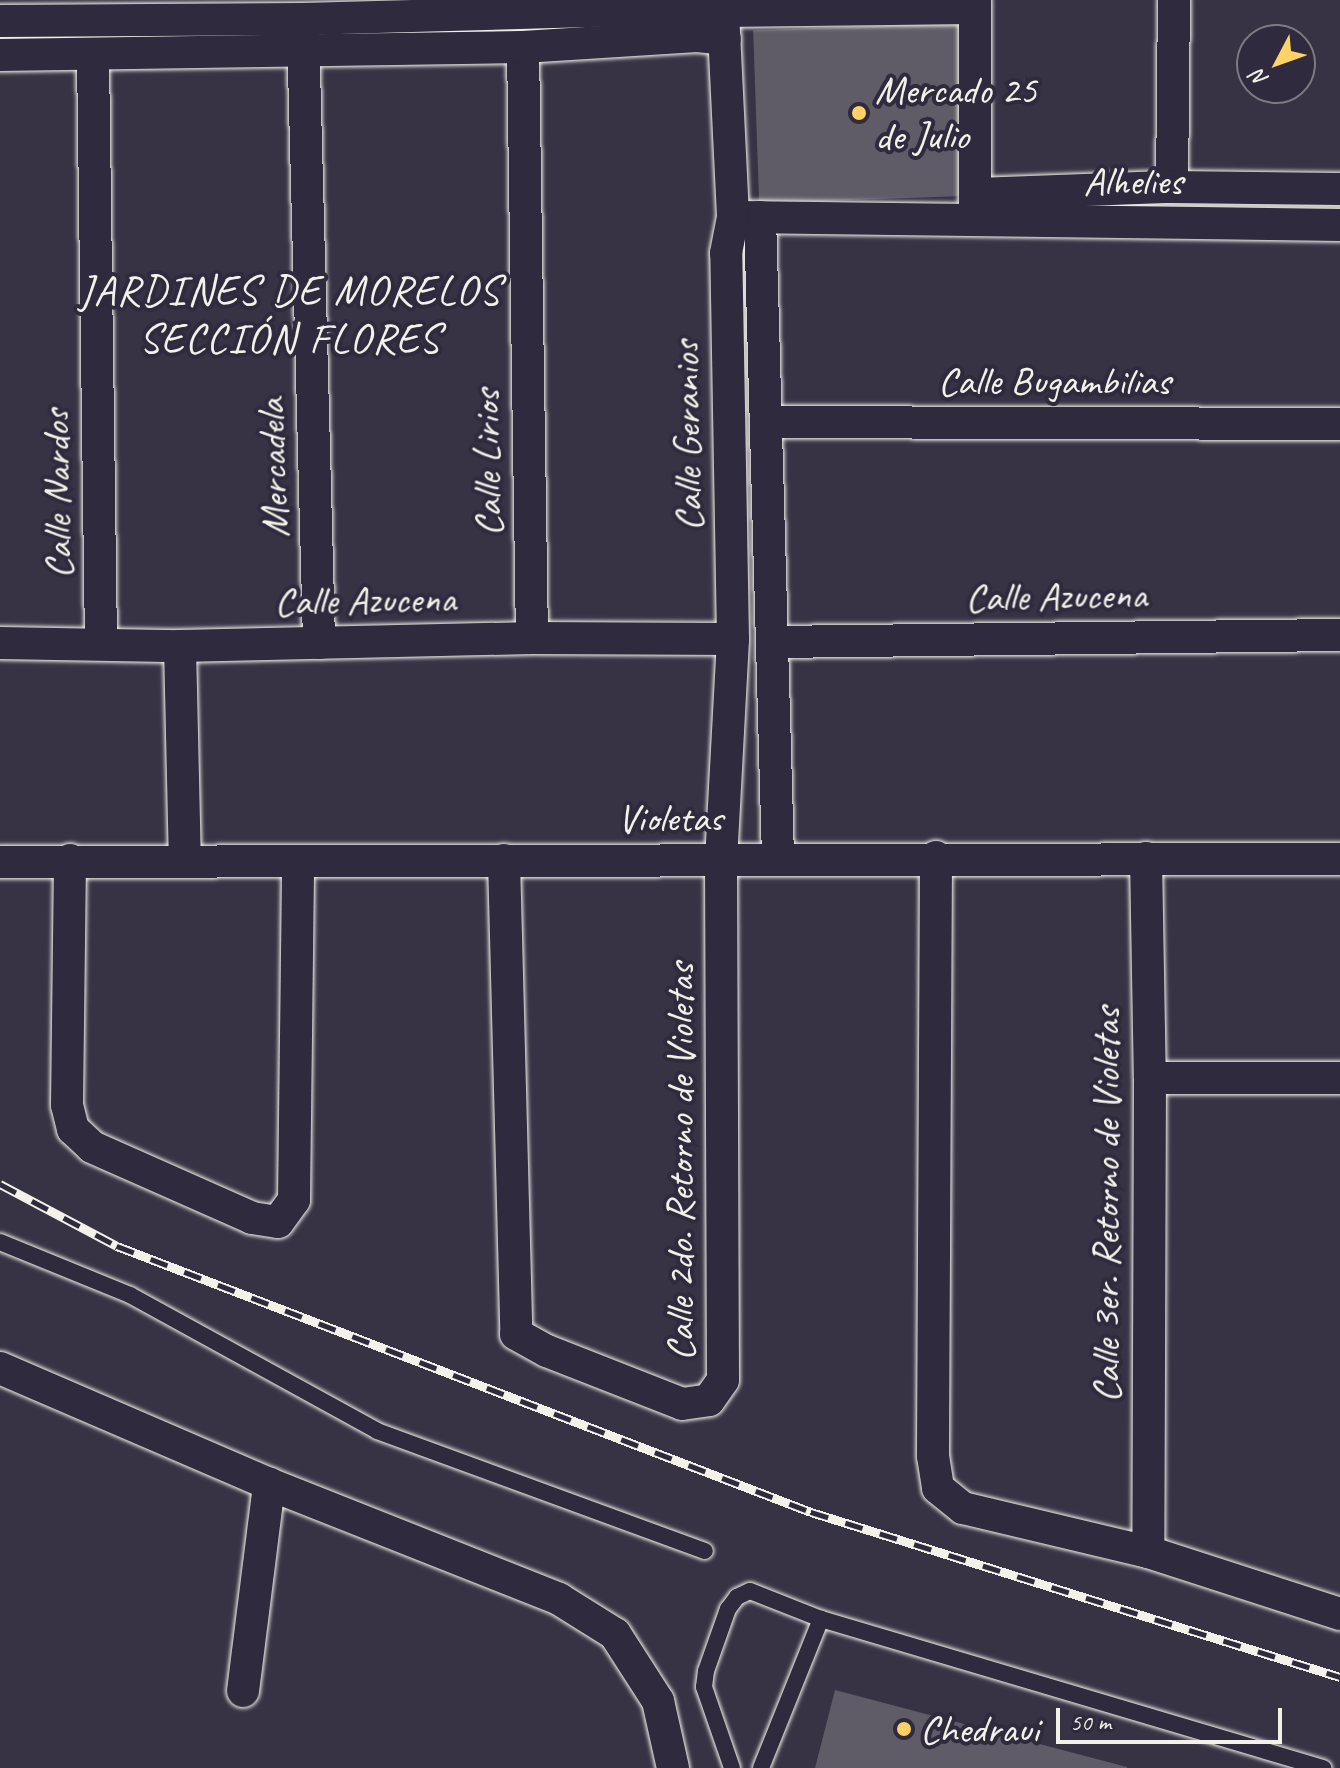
<!DOCTYPE html>
<html>
<head>
<meta charset="utf-8">
<style>
	body { margin:0 }
	#map { position:relative; width:1340px; height:1768px; overflow:hidden; background:#373244; font-family:Caveat,sans-serif }
	div>[style] { position:absolute }
	[style*='--x'] { left:calc(var(--x)*1px); top:calc(var(--y)*1px); width:calc(var(--w)*1px); rotate:calc(var(--a)*1deg) }
	.building>* { inset:0; background:#5f5c67; transform-origin:0 0 }
	.roads { filter:drop-shadow(0 0 2px #f4f1e8) drop-shadow(0 0 2px #f4f1e8) }
	.lane>* { height:16px; margin:-8px; padding:0 8px; transform-origin:8px; border-radius:8px; background:#2f2a3d }
	.street>* { height:32px; margin:-16px; padding:0 16px; transform-origin:16px; border-radius:16px; background:#2f2a3d }
	.rail>* { height:9px; margin-top:-4.5px; transform-origin:0; background:repeating-linear-gradient(90deg,#2f2a3d 0 18px,#f4f1e8 0 36px); box-sizing:border-box; border-block:2px solid #f4f1e8 }
	.dots>* { width:22px; height:22px; translate:-50% -50%; box-sizing:border-box; border:4px solid #2f2a3d; border-radius:50% }
	span { translate:-50% -50%; white-space:nowrap; text-align:center; line-height:1.15; -webkit-text-stroke:8px #2f2a3d; paint-order:stroke }
	.poi-label { font-size:40px; color:#f4f1e8 }
	.left { translate:0 -50%; text-align:left }
	.street-label { font-size:40px; color:#f4f1e8 }
	.neighbourhood-label { font-size:42px; color:#f4f1e8; letter-spacing:2px }
	.north { position:absolute; left:1236px; top:24px; width:80px; height:80px; box-sizing:border-box; background:#2f2a3d; border:2px solid #7e7a81; border-radius:50%; rotate:229deg; font-size:22px; font-weight:700; line-height:32px; text-align:center; color:#f4f1e8 }
	.north::after { content:''; display:block; margin:auto; width:28px; height:36px; background:#ffd166; clip-path:polygon(50% 0,100% 100%,50% 72%,0 100%) }
	.scale { position:absolute; left:1056px; top:1708px; width:226px; height:36px; box-sizing:border-box; border:4px solid #f4f1e8; border-top:0; padding-left:10px; font-size:24px; line-height:28px; white-space:nowrap; color:#f4f1e8; -webkit-text-stroke:6px #2f2a3d; paint-order:stroke }
</style>
</head>
<body>
<div id="map">
	<div class="building">
		<div style="left:959px;top:23px;width:173px;height:206px;rotate:88deg"></div>
		<div style="clip-path:polygon(835px 1690px,1127px 1767px,1127px 1768px,815px 1768px)"></div>
	</div>
	<div class="roads">
		<div class="lane">
			<div style="--x:0;--y:1242;--w:140;--a:22.2"></div>
			<div style="--x:130;--y:1295;--w:282;--a:28.8"></div>
			<div style="--x:377;--y:1431;--w:349;--a:20.1"></div>
			<div style="--x:732;--y:1768;--w:86;--a:-109.1"></div>
			<div style="--x:704;--y:1687;--w:16;--a:-83"></div>
			<div style="--x:706;--y:1671;--w:66;--a:-70.5"></div>
			<div style="--x:728;--y:1609;--w:15;--a:-53"></div>
			<div style="--x:737;--y:1597;--w:14;--a:-25"></div>
			<div style="--x:750;--y:1591;--w:76;--a:21.5"></div>
			<div style="--x:821;--y:1619;--w:524;--a:16.53"></div>
			<div style="--x:761;--y:1768;--w:161;--a:-68.1"></div>
		</div>
		<div class="street">
			<div style="--x:975;--y:0;--w:215;--a:90"></div>
			<div style="--x:0;--y:21;--w:303;--a:-0.4"></div>
			<div style="--x:303;--y:19;--w:391;--a:-1.6"></div>
			<div style="--x:694;--y:8;--w:29;--a:6"></div>
			<div style="--x:723;--y:11;--w:251;--a:-0.7"></div>
			<div style="--x:303;--y:30;--w:613;--a:88.5"></div>
			<div style="--x:523;--y:47;--w:591;--a:89.13"></div>
			<div style="--x:0;--y:55;--w:523;--a:-0.88"></div>
			<div style="--x:523;--y:47;--w:174;--a:-3.6"></div>
			<div style="--x:697;--y:36;--w:28;--a:6"></div>
			<div style="--x:93;--y:56;--w:586;--a:89.22"></div>
			<div style="--x:1172;--y:187;--w:187;--a:-89.4"></div>
			<div style="--x:977;--y:194;--w:195;--a:-2.1"></div>
			<div style="--x:1172;--y:187;--w:168;--a:0.7"></div>
			<div style="--x:740;--y:217;--w:600;--a:0.76"></div>
			<div style="--x:760;--y:217;--w:641;--a:88.39"></div>
			<div style="--x:767;--y:422;--w:573;--a:0.2"></div>
			<div style="--x:773;--y:642;--w:567;--a:-0.71"></div>
			<div style="--x:0;--y:643;--w:180;--a:1"></div>
			<div style="--x:180;--y:646;--w:352;--a:-1.3"></div>
			<div style="--x:532;--y:638;--w:201;--a:0.3"></div>
			<div style="--x:180;--y:646;--w:216;--a:88.7"></div>
			<div style="--x:936;--y:857;--w:599;--a:90.29"></div>
			<div style="--x:933;--y:1456;--w:32;--a:81"></div>
			<div style="--x:938;--y:1488;--w:32;--a:39"></div>
			<div style="--x:963;--y:1508;--w:190;--a:13.4"></div>
			<div style="--x:1148;--y:1552;--w:202;--a:17.9"></div>
			<div style="--x:1146;--y:858;--w:220;--a:89"></div>
			<div style="--x:1150;--y:1078;--w:474;--a:90.2"></div>
			<div style="--x:70;--y:860;--w:245;--a:90.7"></div>
			<div style="--x:67;--y:1105;--w:25;--a:76"></div>
			<div style="--x:73;--y:1129;--w:26;--a:43"></div>
			<div style="--x:92;--y:1147;--w:175;--a:23.9"></div>
			<div style="--x:252;--y:1218;--w:26;--a:9"></div>
			<div style="--x:278;--y:1222;--w:27;--a:-54"></div>
			<div style="--x:294;--y:1200;--w:337;--a:-89.3"></div>
			<div style="--x:504;--y:860;--w:474;--a:88.5"></div>
			<div style="--x:516;--y:1334;--w:35;--a:29"></div>
			<div style="--x:547;--y:1351;--w:145;--a:21.4"></div>
			<div style="--x:682;--y:1404;--w:27;--a:-8"></div>
			<div style="--x:709;--y:1400;--w:24;--a:-55"></div>
			<div style="--x:723;--y:1380;--w:519;--a:-90.22"></div>
			<div style="--x:721;--y:861;--w:222;--a:-86.9"></div>
			<div style="--x:733;--y:639;--w:386;--a:-91"></div>
			<div style="--x:726;--y:253;--w:38;--a:-79"></div>
			<div style="--x:733;--y:216;--w:205;--a:-92.8"></div>
			<div style="--x:0;--y:862;--w:1340;--a:-0.13"></div>
			<div style="--x:1150;--y:1078;--w:190;--a:0"></div>
			<div style="--x:0;--y:1368;--w:293;--a:23.3"></div>
			<div style="--x:269;--y:1484;--w:312;--a:21.6"></div>
			<div style="--x:559;--y:1599;--w:66;--a:32"></div>
			<div style="--x:615;--y:1634;--w:80;--a:57.3"></div>
			<div style="--x:658;--y:1701;--w:69;--a:77.4"></div>
			<div style="--x:243;--y:1691;--w:209;--a:-82.8"></div>
		</div>
	</div>
	<div class="rail">
		<div style="--x:0;--y:1184;--w:132;--a:27.9"></div>
		<div style="--x:117;--y:1246;--w:743;--a:20.97"></div>
		<div style="--x:811;--y:1512;--w:554;--a:17.32"></div>
	</div>
	<div class="dots">
		<div style="left:859px;top:113px;background:#ffd166"></div>
		<div style="left:904px;top:1729px;background:#ffd166"></div>
	</div>
	<div class="poi-label">
		<span class="left" style="left:875px;top:113px">Mercado 25<br>de Julio</span>
		<span class="left" style="left:920px;top:1729px">Chedraui</span>
	</div>
	<div class="street-label">
		<span style="left:1133px;top:181px">Alhelies</span>
		<span style="left:1054px;top:381px">Calle Bugambilias</span>
		<span style="left:687px;top:436px;rotate:-91deg">Calle Geranios</span>
		<span style="left:487px;top:463px;rotate:-91deg">Calle Lirios</span>
		<span style="left:273px;top:468px;rotate:-92deg">Mercadela</span>
		<span style="left:57px;top:494px;rotate:-91deg">Calle Nardos</span>
		<span style="left:1056px;top:596px;rotate:-1deg">Calle Azucena</span>
		<span style="left:365px;top:600px;rotate:-1deg">Calle Azucena</span>
		<span style="left:670px;top:818px">Violetas</span>
		<span style="left:680px;top:1162px;rotate:-90deg">Calle 2do. Retorno de Violetas</span>
		<span style="left:1106px;top:1205px;rotate:-90deg">Calle 3er. Retorno de Violetas</span>
	</div>
	<div class="neighbourhood-label">
		<span style="left:290px;top:315px">JARDINES DE MORELOS<br>SECCIÓN FLORES</span>
	</div>
	<div class="north">N</div>
	<div class="scale">50 m</div>
</div>
</body>
</html>
